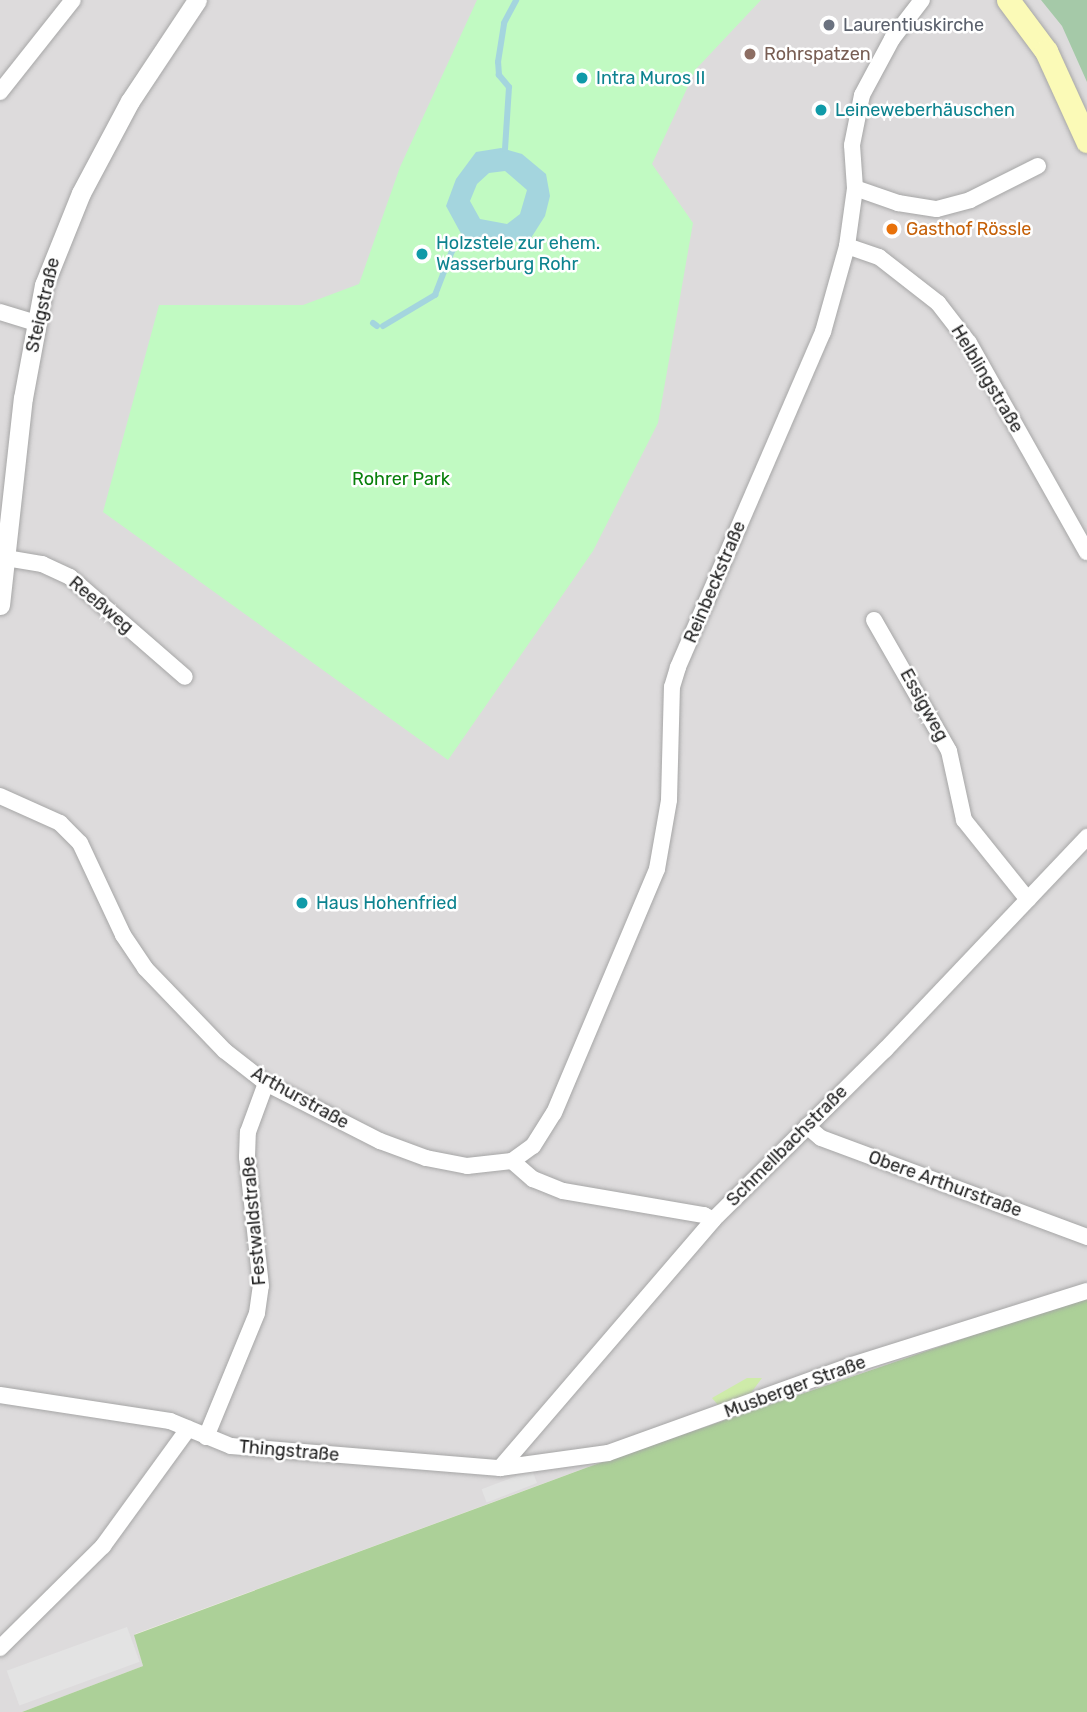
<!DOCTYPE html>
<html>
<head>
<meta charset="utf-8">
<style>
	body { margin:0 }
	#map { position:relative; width:1087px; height:1712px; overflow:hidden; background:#f0ebe4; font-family:Rubik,sans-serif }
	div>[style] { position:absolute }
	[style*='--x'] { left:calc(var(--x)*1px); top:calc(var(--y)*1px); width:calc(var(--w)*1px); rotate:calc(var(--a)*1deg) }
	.residential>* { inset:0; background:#dddbdc }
	.grass>* { inset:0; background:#ceeba9 }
	.forest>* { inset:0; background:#acd098 }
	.cemetery>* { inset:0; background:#a5c9a8 }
	.park>* { inset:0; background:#c1fac2 }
	.parking>* { inset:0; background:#e3e3e3; transform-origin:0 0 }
	.water>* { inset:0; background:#a4d5de }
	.stream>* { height:6px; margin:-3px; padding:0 3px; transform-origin:3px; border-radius:3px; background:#a4d5de }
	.roads { filter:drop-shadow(0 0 2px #a6a6a6) drop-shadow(0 0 2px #a6a6a6) }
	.minor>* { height:16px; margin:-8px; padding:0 8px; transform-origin:8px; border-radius:8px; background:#fff }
	.tertiary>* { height:19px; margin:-9.5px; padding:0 9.5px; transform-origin:9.5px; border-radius:9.5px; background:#fff }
	.secondary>* { height:23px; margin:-11.5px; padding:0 11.5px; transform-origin:11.5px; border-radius:11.5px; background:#fbfab7 }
	.dots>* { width:19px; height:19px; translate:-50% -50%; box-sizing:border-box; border:4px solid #fff; border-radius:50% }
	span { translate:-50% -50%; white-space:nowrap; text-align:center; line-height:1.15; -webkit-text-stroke:5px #fff; paint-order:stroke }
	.worship-label { font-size:18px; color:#5b616d }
	.left { translate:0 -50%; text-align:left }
	.education-label { font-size:18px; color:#785e54 }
	.culture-label { font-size:18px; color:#0d838f }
	.food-label { font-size:18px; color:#c56008 }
	.street-label { font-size:18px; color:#1f1f1f }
	.park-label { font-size:18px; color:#09800c }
</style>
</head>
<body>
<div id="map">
	<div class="residential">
		<div style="clip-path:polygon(0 0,1087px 0,1087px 1296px,591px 1466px,135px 1634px,143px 1666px,22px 1712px,0 1712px)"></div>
	</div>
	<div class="grass">
		<div style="clip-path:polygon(747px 1378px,762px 1378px,748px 1397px,718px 1405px,712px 1398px)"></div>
	</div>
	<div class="forest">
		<div style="clip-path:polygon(1087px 1296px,1087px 1712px,22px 1712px,143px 1666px,134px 1635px,591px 1466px)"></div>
	</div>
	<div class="cemetery">
		<div style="clip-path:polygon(1041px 0,1087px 0,1087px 82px,1062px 26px)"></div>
	</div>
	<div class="park">
		<div style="clip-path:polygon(477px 0,761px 0,696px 69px,652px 164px,693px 223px,658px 423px,593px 551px,448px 760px,103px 512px,159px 305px,303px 305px,359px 284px,400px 167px)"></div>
	</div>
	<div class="parking">
		<div style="left:532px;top:1470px;width:14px;height:54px;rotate:69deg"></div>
		<div style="left:127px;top:1627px;width:37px;height:128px;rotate:70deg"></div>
	</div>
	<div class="water">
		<div style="clip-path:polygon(evenodd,501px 148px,522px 154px,546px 174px,550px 196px,545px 216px,531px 238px,498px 245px,465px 241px,446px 206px,456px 179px,476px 152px,501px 148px,505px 171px,527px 190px,520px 214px,507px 224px,480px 219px,470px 201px,477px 184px,489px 173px,505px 171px)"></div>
	</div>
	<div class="stream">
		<div style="--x:505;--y:149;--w:62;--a:-86.3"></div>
		<div style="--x:509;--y:87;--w:16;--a:-130"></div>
		<div style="--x:499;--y:75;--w:13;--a:-94"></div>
		<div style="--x:498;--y:62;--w:39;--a:-81"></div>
		<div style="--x:504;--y:23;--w:26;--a:-62"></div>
		<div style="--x:373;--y:323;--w:5;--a:37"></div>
		<div style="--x:383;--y:326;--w:61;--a:-30.8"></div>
		<div style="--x:435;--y:295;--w:47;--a:-68.9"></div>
		<div style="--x:452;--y:251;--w:17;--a:-50"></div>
	</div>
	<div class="roads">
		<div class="minor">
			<div style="--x:0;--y:92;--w:117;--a:-51.6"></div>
			<div style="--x:855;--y:188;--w:46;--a:19.2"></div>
			<div style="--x:898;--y:203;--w:39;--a:9"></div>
			<div style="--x:937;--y:209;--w:34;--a:-15"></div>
			<div style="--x:970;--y:200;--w:76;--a:-26.6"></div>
			<div style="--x:847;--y:246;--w:34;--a:19"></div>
			<div style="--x:879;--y:257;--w:75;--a:37.9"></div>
			<div style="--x:938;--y:303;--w:51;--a:52.2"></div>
			<div style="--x:969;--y:343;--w:240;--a:60.6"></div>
			<div style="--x:0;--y:312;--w:39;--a:17"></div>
			<div style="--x:0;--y:557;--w:43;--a:9.5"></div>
			<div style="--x:42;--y:564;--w:31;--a:25"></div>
			<div style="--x:70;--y:577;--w:152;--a:41"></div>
			<div style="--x:874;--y:620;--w:151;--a:60.2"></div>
			<div style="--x:949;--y:751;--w:71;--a:77.7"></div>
			<div style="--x:964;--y:820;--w:102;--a:51.3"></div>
			<div style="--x:0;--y:796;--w:66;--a:24.2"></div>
			<div style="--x:60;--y:823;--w:28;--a:45"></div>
			<div style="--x:80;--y:843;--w:102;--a:64.9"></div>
			<div style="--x:123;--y:935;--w:40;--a:56"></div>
			<div style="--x:145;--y:968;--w:115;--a:46.1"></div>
			<div style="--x:225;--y:1051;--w:52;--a:38"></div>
			<div style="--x:266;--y:1083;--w:128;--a:27"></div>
			<div style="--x:380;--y:1141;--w:49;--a:20.3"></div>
			<div style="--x:426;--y:1158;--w:42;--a:11"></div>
			<div style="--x:467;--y:1166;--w:45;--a:-6.3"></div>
			<div style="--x:512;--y:1161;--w:28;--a:41"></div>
			<div style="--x:533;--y:1179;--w:32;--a:22"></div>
			<div style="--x:563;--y:1191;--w:143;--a:9.7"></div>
			<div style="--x:704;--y:1215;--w:10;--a:29"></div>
			<div style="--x:807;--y:1126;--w:18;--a:41"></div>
			<div style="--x:821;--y:1138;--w:284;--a:20.4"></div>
			<div style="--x:512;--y:1161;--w:26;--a:-36"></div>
			<div style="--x:533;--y:1146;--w:39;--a:-58"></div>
			<div style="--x:554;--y:1113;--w:265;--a:-67.1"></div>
			<div style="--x:657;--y:869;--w:70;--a:-80.1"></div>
			<div style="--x:669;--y:800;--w:113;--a:-88.5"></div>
			<div style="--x:672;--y:687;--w:21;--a:-73"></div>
			<div style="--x:678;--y:667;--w:365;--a:-66.6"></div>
			<div style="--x:823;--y:332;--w:89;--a:-74.4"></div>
			<div style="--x:847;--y:246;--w:59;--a:-82.1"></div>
			<div style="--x:855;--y:188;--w:43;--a:-94"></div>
			<div style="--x:852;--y:145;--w:51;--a:-78.7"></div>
			<div style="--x:862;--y:95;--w:64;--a:-61.8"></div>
			<div style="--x:892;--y:39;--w:49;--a:-52.4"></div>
			<div style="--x:0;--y:1395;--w:172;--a:8.7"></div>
			<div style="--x:170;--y:1421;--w:66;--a:22.3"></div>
			<div style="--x:231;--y:1446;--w:270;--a:4.7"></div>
			<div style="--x:500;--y:1468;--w:109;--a:-7.9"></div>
			<div style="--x:608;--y:1453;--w:259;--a:-19.8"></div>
			<div style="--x:852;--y:1365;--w:246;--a:-17.5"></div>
			<div style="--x:206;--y:1437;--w:134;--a:-67.6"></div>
			<div style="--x:257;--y:1313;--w:27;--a:-82"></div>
			<div style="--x:261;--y:1286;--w:130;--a:-96.2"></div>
			<div style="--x:247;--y:1157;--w:25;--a:-88"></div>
			<div style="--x:248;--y:1132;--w:52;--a:-69.8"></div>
			<div style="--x:500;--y:1468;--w:327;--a:-49.3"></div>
			<div style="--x:713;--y:1220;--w:242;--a:-44.7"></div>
			<div style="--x:885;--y:1050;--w:294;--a:-46.5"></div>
			<div style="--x:0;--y:1648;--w:145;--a:-44.7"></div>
			<div style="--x:103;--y:1546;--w:145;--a:-54"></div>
		</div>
		<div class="tertiary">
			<div style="--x:0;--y:605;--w:208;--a:-83.7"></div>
			<div style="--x:23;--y:398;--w:115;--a:-79.5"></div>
			<div style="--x:44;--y:285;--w:99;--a:-68.1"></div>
			<div style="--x:81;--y:193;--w:104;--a:-62"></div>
			<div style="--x:130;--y:101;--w:121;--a:-56.4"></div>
		</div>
		<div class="secondary">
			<div style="--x:1008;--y:0;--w:64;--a:53.3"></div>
			<div style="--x:1046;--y:51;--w:99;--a:65.5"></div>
		</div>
	</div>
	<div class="dots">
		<div style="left:829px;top:25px;background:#6b7280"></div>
		<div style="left:750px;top:54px;background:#8d6e63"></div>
		<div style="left:582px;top:78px;background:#0f9aa8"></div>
		<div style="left:821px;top:110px;background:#0f9aa8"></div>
		<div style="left:892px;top:229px;background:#e8710a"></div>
		<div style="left:422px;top:254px;background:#0f9aa8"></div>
		<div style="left:302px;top:903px;background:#0f9aa8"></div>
	</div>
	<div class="worship-label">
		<span class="left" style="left:843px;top:25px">Laurentiuskirche</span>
	</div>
	<div class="education-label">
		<span class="left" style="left:764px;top:54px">Rohrspatzen</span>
	</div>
	<div class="culture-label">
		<span class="left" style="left:596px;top:78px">Intra Muros II</span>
		<span class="left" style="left:835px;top:110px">Leineweberhäuschen</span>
		<span class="left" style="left:436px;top:254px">Holzstele zur ehem.<br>Wasserburg Rohr</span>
		<span class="left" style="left:316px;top:903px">Haus Hohenfried</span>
	</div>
	<div class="food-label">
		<span class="left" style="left:906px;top:229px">Gasthof Rössle</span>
	</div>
	<div class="street-label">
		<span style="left:43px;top:305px;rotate:-77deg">Steigstraße</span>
		<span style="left:987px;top:379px;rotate:59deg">Helblingstraße</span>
		<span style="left:715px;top:582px;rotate:-67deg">Reinbeckstraße</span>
		<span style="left:101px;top:605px;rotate:40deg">Reeßweg</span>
		<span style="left:924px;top:705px;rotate:61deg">Essigweg</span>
		<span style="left:300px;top:1098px;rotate:29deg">Arthurstraße</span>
		<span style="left:787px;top:1146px;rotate:-45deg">Schmellbachstraße</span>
		<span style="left:945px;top:1184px;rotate:20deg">Obere Arthurstraße</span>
		<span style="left:254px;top:1221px;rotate:-95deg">Festwaldstraße</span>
		<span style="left:795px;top:1387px;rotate:-20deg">Musberger Straße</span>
		<span style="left:289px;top:1451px;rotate:5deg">Thingstraße</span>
	</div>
	<div class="park-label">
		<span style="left:401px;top:479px">Rohrer Park</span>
	</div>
</div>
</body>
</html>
